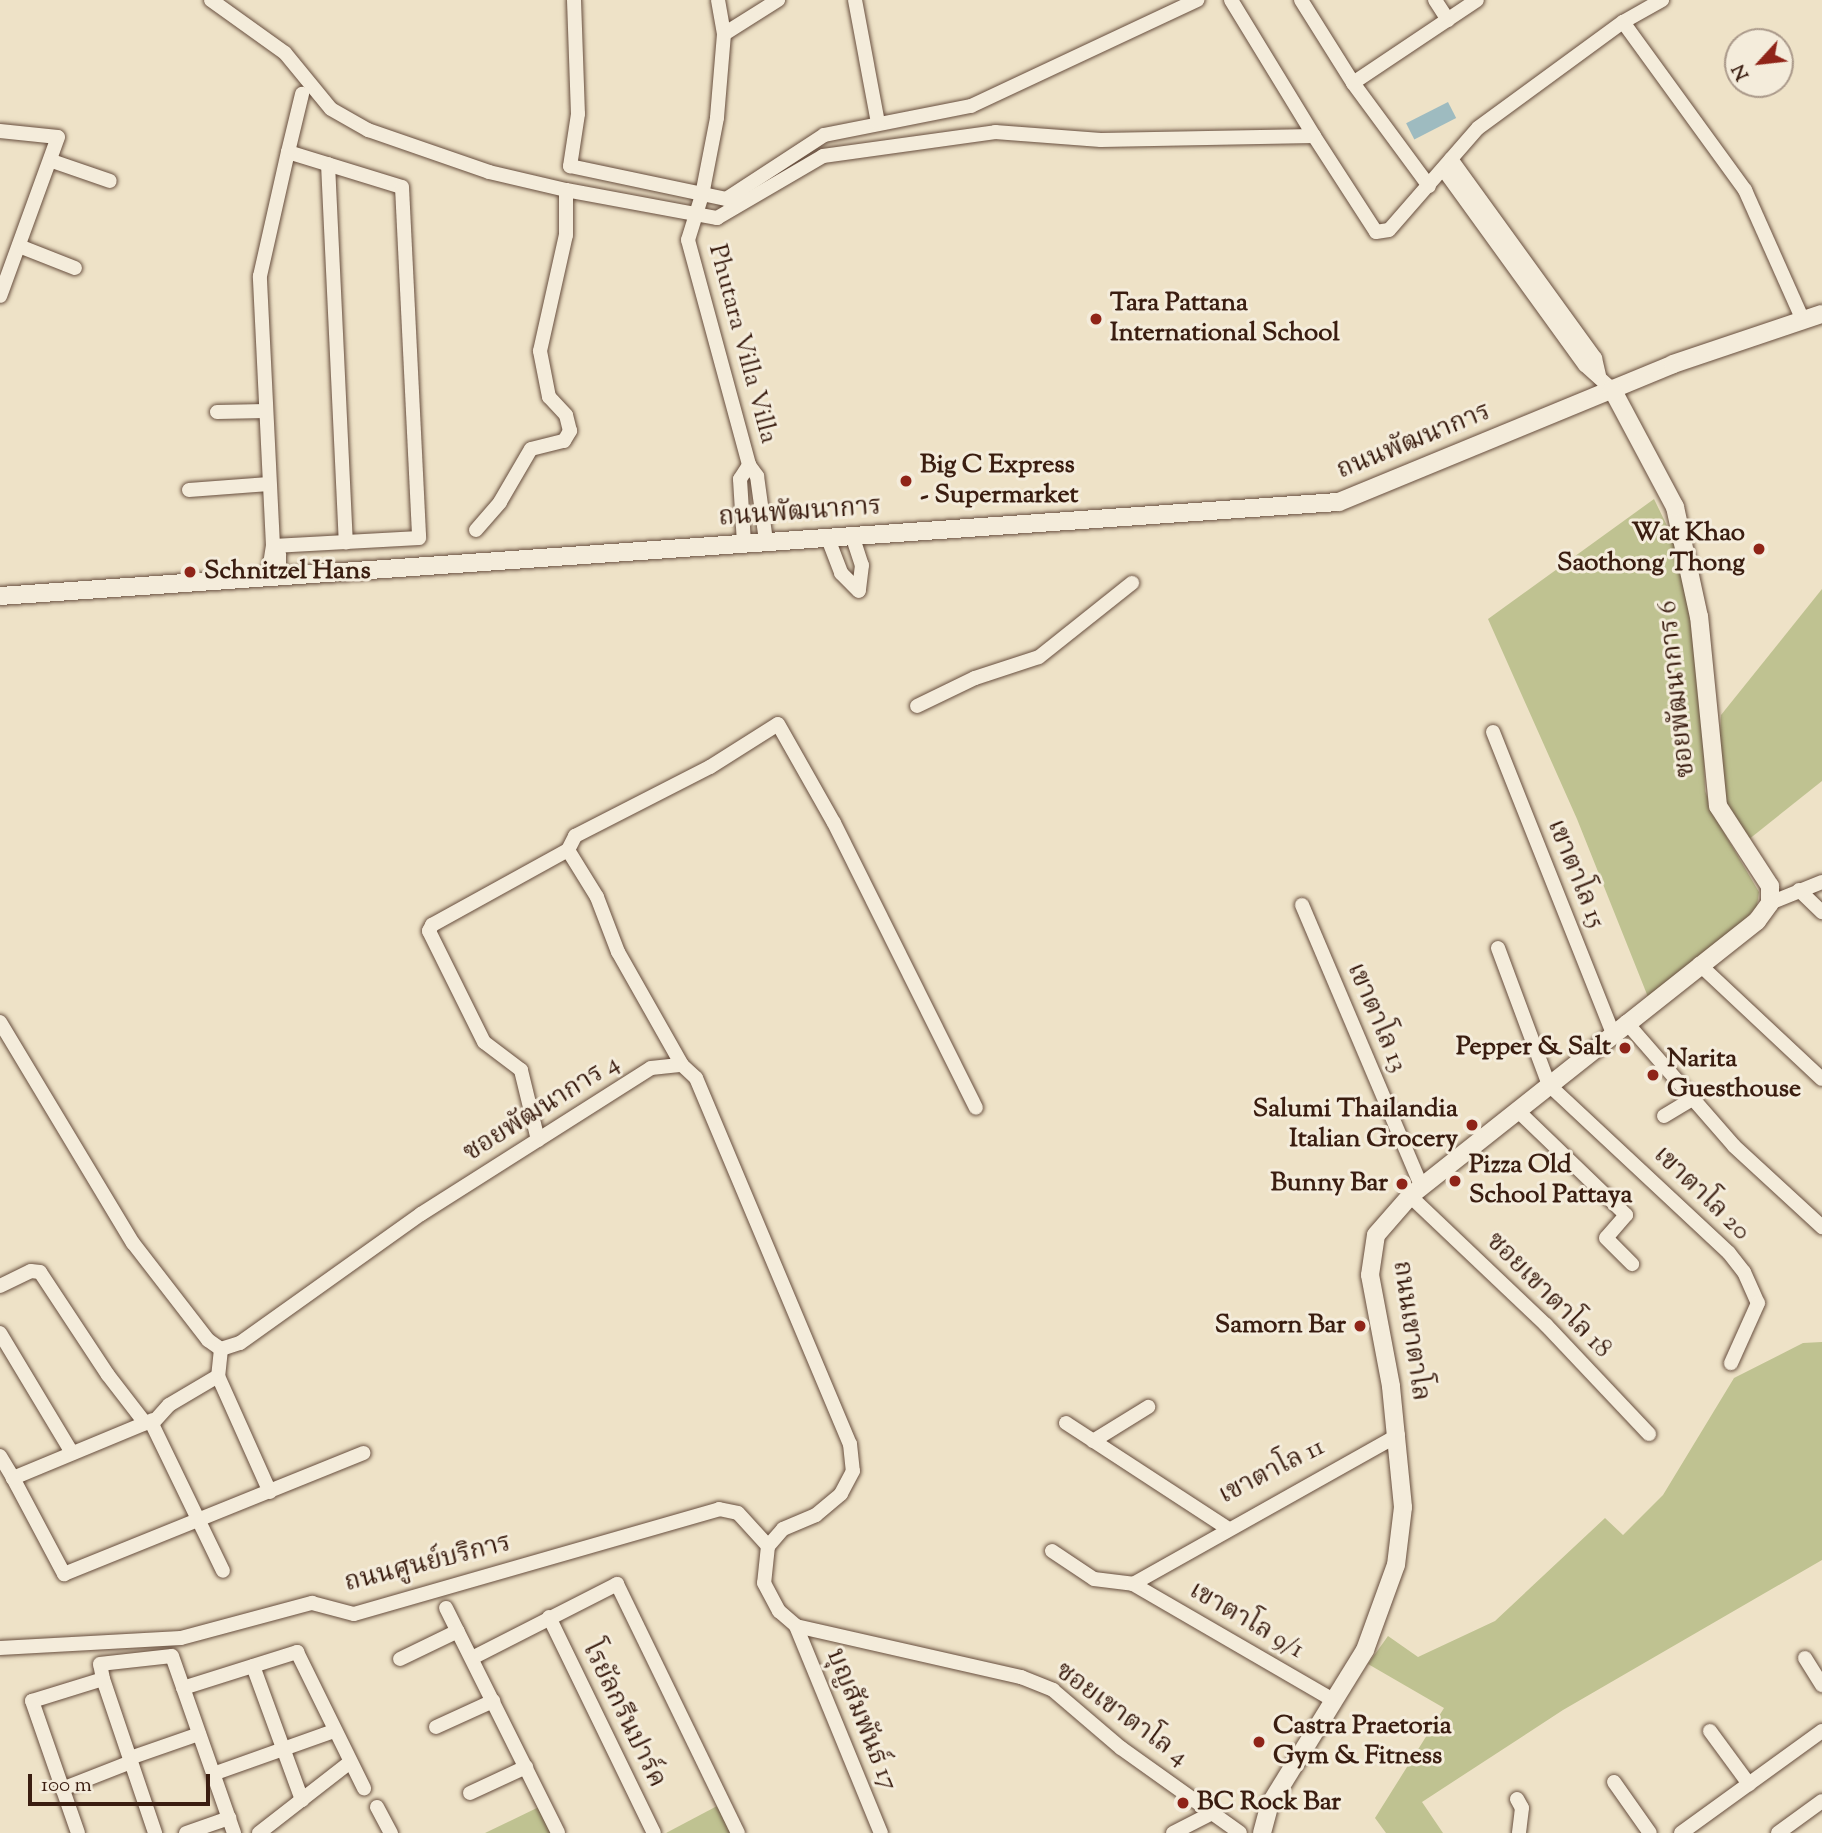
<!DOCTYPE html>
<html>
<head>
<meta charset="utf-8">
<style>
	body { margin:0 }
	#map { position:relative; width:1822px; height:1833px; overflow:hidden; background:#eee2c7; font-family:"Sorts Mill Goudy","Noto Serif Thai",serif }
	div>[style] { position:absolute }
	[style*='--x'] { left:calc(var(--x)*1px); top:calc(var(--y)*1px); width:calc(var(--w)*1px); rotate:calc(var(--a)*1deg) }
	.green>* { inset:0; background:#bfc291 }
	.water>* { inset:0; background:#9ebbc0; transform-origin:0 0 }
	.roads { filter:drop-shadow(0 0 2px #674e3e) drop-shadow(0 0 2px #674e3e) }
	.minor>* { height:14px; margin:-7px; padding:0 7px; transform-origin:7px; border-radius:7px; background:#f4ecdb }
	.tertiary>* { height:18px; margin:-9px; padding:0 9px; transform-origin:9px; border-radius:9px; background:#f4ecdb }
	.dots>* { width:19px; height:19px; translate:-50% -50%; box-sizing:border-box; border:4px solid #f4ecdb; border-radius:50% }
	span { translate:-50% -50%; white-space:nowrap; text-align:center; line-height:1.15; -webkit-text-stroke:6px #f4ecdb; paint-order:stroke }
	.poi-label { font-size:26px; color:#3a1d10; font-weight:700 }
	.left { translate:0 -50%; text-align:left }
	.right { translate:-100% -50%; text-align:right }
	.street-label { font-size:26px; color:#3a1d10 }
	.north { position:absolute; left:1724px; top:28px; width:70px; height:70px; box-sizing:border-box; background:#f4ecdb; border:2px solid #aa998a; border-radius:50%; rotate:243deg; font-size:19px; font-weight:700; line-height:28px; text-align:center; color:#3a1d10 }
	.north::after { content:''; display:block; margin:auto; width:24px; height:32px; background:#8f2418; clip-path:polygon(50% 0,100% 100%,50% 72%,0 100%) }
	.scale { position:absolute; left:28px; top:1774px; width:182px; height:32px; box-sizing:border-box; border:4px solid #3a1d10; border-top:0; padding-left:9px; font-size:21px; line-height:24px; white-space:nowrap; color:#3a1d10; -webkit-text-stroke:5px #f4ecdb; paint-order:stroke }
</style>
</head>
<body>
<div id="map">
	<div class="green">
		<div style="clip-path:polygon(1654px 499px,1673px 538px,1685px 587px,1703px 710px,1705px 791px,1716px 819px,1759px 892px,1757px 906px,1739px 926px,1648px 997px,1577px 819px,1488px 619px)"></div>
		<div style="clip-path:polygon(1822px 589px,1822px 781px,1748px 840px,1725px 800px,1719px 750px,1721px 715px)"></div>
		<div style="clip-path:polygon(1822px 1342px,1822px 1560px,1563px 1710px,1422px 1802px,1443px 1833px,1386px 1833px,1375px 1818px,1444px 1708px,1368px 1664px,1388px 1636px,1418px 1657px,1495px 1621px,1605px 1518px,1623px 1535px,1663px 1495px,1734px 1378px,1803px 1343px)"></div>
		<div style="clip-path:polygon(719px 1805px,733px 1833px,666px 1833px)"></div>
		<div style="clip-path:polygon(541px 1806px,554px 1833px,485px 1833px)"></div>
	</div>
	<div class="water">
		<div style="left:1448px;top:102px;width:18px;height:47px;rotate:63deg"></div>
	</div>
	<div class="roads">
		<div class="minor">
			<div style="--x:211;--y:0;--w:91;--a:35.6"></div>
			<div style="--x:285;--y:53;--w:72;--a:50.6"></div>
			<div style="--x:331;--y:109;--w:43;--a:29.6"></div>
			<div style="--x:368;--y:130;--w:128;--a:19.1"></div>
			<div style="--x:489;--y:172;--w:79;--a:13.2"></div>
			<div style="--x:566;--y:190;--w:154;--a:10.5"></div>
			<div style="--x:717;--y:218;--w:123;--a:-30.3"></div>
			<div style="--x:823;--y:156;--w:174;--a:-7.9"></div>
			<div style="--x:995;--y:132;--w:106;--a:4.3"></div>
			<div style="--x:1101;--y:140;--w:213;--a:-1.1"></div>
			<div style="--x:1314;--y:136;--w:114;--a:57.1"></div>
			<div style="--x:1376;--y:232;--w:13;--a:-9"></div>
			<div style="--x:1389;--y:230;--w:135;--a:-48.9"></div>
			<div style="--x:1478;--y:128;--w:180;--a:-36.2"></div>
			<div style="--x:1623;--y:22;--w:45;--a:-29.4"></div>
			<div style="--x:574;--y:0;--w:114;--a:88"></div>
			<div style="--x:578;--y:114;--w:53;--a:98.7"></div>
			<div style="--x:570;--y:166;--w:159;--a:11.9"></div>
			<div style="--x:726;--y:199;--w:117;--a:-33.1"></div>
			<div style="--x:824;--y:135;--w:150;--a:-11.2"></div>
			<div style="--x:971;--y:106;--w:250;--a:-25.1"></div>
			<div style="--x:718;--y:0;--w:35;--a:80"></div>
			<div style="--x:724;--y:34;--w:84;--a:94.8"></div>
			<div style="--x:717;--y:118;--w:78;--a:101"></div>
			<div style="--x:702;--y:195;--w:47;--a:107.3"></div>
			<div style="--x:688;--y:240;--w:233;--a:74.8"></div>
			<div style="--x:749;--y:465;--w:14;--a:54"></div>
			<div style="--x:757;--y:476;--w:66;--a:82.1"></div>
			<div style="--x:855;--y:0;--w:125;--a:79.4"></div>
			<div style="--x:1231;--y:0;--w:159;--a:58.6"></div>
			<div style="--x:1301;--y:0;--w:98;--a:57.9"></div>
			<div style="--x:1353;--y:83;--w:128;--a:53.6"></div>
			<div style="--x:1435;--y:0;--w:24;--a:57"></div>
			<div style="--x:1623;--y:22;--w:208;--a:54"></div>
			<div style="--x:1745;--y:190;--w:142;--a:66"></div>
			<div style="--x:724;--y:34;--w:64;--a:-32.2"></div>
			<div style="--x:1353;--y:83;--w:149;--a:-33.8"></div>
			<div style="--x:0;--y:131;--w:58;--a:5.9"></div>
			<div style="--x:58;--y:137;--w:169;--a:110"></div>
			<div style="--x:288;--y:152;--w:119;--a:17.1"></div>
			<div style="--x:402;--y:187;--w:351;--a:87.2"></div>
			<div style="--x:419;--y:538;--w:146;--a:176.9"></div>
			<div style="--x:273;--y:546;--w:270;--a:-92.8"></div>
			<div style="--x:260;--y:276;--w:127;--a:-77.3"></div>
			<div style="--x:288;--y:152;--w:60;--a:-76.4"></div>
			<div style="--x:1451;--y:159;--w:246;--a:54.1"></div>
			<div style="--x:1595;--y:358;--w:18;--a:77"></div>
			<div style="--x:52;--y:161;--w:61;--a:19"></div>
			<div style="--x:328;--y:164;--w:379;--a:87.3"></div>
			<div style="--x:1443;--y:169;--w:242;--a:54.1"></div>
			<div style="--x:1585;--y:365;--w:36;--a:42"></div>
			<div style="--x:19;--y:246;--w:60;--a:21.4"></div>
			<div style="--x:217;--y:412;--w:49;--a:-1.2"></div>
			<div style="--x:189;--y:490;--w:80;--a:-4.3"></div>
			<div style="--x:476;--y:530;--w:37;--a:-49"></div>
			<div style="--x:500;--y:502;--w:61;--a:-59.7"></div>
			<div style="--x:531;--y:449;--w:34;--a:-14"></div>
			<div style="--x:564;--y:441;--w:12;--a:-59"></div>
			<div style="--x:570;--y:431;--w:16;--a:-104"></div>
			<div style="--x:566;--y:415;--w:25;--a:-133"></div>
			<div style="--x:549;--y:397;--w:47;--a:-101.1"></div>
			<div style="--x:540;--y:351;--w:119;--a:-77.4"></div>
			<div style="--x:566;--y:235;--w:45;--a:-90"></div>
			<div style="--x:852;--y:535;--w:32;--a:72"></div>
			<div style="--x:862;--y:565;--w:26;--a:97"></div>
			<div style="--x:827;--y:536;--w:40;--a:69"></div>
			<div style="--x:841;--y:573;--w:25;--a:45"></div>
			<div style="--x:744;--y:543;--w:64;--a:-93.6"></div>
			<div style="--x:740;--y:479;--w:17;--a:-57"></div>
			<div style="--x:268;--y:577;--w:31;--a:-81"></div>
			<div style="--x:273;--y:546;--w:11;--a:56"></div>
			<div style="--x:279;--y:555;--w:21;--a:90"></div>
			<div style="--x:917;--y:706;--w:64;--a:-25.8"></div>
			<div style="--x:975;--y:678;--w:67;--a:-18.2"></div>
			<div style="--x:1039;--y:657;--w:119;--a:-38.5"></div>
			<div style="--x:1493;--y:732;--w:325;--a:68.3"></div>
			<div style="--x:1799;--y:890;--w:32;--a:44"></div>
			<div style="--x:1770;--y:903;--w:56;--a:-22"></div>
			<div style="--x:1302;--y:905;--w:307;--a:67"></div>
			<div style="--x:1498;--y:948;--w:146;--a:69.6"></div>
			<div style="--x:1549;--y:1085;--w:246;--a:43"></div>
			<div style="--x:1729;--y:1253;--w:24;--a:52"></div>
			<div style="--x:1744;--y:1272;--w:34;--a:66"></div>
			<div style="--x:1758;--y:1303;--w:66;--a:114.2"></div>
			<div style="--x:1699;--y:964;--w:168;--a:43.1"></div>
			<div style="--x:0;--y:1022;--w:258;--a:59"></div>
			<div style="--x:133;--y:1243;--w:123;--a:52.3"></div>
			<div style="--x:208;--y:1340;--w:16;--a:35"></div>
			<div style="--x:221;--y:1349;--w:20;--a:-18"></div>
			<div style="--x:240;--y:1343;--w:222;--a:-35.5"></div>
			<div style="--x:421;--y:1214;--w:272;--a:-32.4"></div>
			<div style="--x:651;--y:1068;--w:31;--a:-6"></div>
			<div style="--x:682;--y:1065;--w:19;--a:43"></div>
			<div style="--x:696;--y:1078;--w:397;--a:67.2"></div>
			<div style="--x:850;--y:1444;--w:27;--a:84"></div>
			<div style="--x:853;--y:1471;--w:26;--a:118"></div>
			<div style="--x:841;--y:1494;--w:33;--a:140"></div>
			<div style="--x:816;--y:1515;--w:36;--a:157"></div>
			<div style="--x:783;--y:1529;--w:23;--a:131"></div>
			<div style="--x:768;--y:1546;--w:37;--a:96"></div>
			<div style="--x:764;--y:1583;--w:32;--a:62"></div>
			<div style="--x:779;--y:1611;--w:23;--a:41"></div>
			<div style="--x:796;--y:1626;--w:224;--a:67.7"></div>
			<div style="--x:1626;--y:1022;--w:164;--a:48.9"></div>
			<div style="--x:1734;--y:1146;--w:120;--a:42.6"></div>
			<div style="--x:682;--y:1065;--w:130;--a:-119.5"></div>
			<div style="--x:618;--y:952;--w:59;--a:-110.9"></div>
			<div style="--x:597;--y:897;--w:55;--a:-121.7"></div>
			<div style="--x:568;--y:850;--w:16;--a:-63"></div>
			<div style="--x:575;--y:836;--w:152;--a:-27.1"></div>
			<div style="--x:710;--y:767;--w:80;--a:-32.3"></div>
			<div style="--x:778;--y:724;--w:114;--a:60.5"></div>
			<div style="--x:834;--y:823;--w:318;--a:63.5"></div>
			<div style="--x:1518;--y:1111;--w:150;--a:43.9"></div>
			<div style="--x:1626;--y:1215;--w:30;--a:131"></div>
			<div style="--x:1606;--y:1238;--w:37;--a:45"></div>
			<div style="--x:1664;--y:1116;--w:33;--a:-31"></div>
			<div style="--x:538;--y:1140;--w:72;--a:-103.7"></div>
			<div style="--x:521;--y:1070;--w:46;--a:-142.9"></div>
			<div style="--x:484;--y:1042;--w:124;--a:-116.4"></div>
			<div style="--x:429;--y:931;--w:7;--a:-63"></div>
			<div style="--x:432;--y:925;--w:155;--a:-28.9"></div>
			<div style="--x:1410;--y:1196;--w:187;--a:43.5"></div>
			<div style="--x:1546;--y:1325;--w:150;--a:46.6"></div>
			<div style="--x:0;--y:1286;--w:34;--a:-26"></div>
			<div style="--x:31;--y:1271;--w:9;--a:6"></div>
			<div style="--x:40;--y:1272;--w:123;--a:56.6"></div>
			<div style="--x:108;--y:1375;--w:61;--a:52.4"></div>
			<div style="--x:0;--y:1333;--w:140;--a:59"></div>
			<div style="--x:221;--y:1349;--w:27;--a:96"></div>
			<div style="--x:218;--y:1376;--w:57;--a:149.4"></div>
			<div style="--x:169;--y:1405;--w:25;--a:132"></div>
			<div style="--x:152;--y:1424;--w:163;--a:64.2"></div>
			<div style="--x:218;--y:1376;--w:127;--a:65.9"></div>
			<div style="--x:153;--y:1420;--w:152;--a:157.5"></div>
			<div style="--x:13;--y:1478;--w:109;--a:62"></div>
			<div style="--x:64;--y:1574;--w:323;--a:-22"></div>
			<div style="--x:1066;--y:1423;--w:192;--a:33.1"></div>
			<div style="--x:1093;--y:1441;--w:65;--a:-31.7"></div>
			<div style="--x:0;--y:1456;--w:26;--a:59"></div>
			<div style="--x:1052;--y:1551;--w:50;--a:33.7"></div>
			<div style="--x:1094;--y:1579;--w:39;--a:7"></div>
			<div style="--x:1133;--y:1584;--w:304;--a:-29.3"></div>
			<div style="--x:1133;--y:1584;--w:233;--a:30.1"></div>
			<div style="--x:446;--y:1608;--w:251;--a:63.5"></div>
			<div style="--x:549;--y:1617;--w:240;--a:64.1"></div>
			<div style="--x:796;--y:1626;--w:231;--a:12.8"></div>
			<div style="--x:1021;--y:1677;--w:35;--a:22"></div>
			<div style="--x:1053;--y:1690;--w:89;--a:40.5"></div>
			<div style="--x:1121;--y:1748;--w:146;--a:35.5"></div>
			<div style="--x:0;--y:1648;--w:181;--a:-3.2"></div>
			<div style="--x:181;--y:1638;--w:136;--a:-15"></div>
			<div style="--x:312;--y:1603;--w:43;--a:14.7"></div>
			<div style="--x:354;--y:1614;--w:380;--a:-16"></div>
			<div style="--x:719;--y:1509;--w:19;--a:12"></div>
			<div style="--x:738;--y:1513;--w:45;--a:47.7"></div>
			<div style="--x:472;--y:1658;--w:163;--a:-27"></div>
			<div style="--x:617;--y:1584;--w:277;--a:64.1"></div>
			<div style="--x:1805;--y:1658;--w:32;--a:58"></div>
			<div style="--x:400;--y:1659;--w:64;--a:-25.8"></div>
			<div style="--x:253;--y:1666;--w:143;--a:69.9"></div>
			<div style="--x:103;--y:1679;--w:163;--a:71.3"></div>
			<div style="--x:183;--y:1688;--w:120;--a:-17.5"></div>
			<div style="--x:297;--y:1652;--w:152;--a:63.8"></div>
			<div style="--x:436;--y:1727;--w:63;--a:-24.5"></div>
			<div style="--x:1710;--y:1731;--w:66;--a:53.7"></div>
			<div style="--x:130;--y:1758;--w:73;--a:-19.2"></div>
			<div style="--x:213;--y:1774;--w:128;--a:-19.6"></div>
			<div style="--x:1614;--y:1782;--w:62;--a:54.8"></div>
			<div style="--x:62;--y:1789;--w:74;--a:-21.4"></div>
			<div style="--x:470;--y:1793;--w:62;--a:-24.9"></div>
			<div style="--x:1517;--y:1799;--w:10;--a:61"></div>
			<div style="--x:1522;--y:1808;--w:25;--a:97"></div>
			<div style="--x:377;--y:1807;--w:30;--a:62"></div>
			<div style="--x:78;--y:1833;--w:140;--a:-109.2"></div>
			<div style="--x:32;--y:1701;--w:74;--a:-17.2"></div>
			<div style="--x:103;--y:1679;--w:15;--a:-101"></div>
			<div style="--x:100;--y:1664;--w:72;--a:-6.3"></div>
			<div style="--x:172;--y:1656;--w:188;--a:70.7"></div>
			<div style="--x:186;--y:1833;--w:46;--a:-19.2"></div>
			<div style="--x:259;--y:1833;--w:114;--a:-37.9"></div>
			<div style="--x:1173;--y:1833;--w:44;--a:-27.1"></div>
			<div style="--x:1681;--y:1833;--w:174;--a:-35.9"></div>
			<div style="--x:1778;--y:1833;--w:54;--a:-36"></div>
		</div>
		<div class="tertiary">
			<div style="--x:0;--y:596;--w:1342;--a:-4.02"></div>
			<div style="--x:1339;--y:502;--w:361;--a:-22.4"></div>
			<div style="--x:1673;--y:364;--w:157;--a:-18.6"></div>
			<div style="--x:1262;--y:1833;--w:30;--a:-75"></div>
			<div style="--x:1270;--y:1804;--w:181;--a:-58.3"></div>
			<div style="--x:1365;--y:1650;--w:90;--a:-70"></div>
			<div style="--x:1396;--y:1565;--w:58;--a:-83.1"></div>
			<div style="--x:1403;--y:1507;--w:122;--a:-95.7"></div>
			<div style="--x:1391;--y:1386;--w:113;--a:-100.7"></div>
			<div style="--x:1370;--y:1275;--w:40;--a:-81.5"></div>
			<div style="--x:1376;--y:1235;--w:52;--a:-48.9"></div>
			<div style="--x:1410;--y:1196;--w:443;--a:-38.4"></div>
			<div style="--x:1757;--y:921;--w:22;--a:-54"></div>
			<div style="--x:1770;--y:903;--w:17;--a:-90"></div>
			<div style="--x:1770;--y:886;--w:95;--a:-123"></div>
			<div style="--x:1718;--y:806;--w:190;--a:-95.7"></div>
			<div style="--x:1699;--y:617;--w:113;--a:-102.3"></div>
			<div style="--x:1675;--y:507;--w:134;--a:-118.1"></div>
		</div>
	</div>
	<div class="dots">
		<div style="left:1096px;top:319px;background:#8f2418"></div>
		<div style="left:906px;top:481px;background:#8f2418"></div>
		<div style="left:1759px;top:549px;background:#8f2418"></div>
		<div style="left:190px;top:572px;background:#8f2418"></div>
		<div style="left:1625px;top:1048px;background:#8f2418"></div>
		<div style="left:1653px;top:1075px;background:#8f2418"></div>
		<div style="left:1472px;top:1125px;background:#8f2418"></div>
		<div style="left:1455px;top:1181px;background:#8f2418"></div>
		<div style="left:1402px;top:1184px;background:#8f2418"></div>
		<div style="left:1360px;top:1326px;background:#8f2418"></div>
		<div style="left:1259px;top:1742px;background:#8f2418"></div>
		<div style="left:1183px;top:1803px;background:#8f2418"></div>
	</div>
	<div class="poi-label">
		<span class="left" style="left:1110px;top:319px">Tara Pattana<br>International School</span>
		<span class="left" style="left:920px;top:481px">Big C Express<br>- Supermarket</span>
		<span class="right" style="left:1745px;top:549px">Wat Khao<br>Saothong Thong</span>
		<span class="left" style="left:204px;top:572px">Schnitzel Hans</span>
		<span class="right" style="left:1611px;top:1048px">Pepper &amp; Salt</span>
		<span class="left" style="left:1667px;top:1075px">Narita<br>Guesthouse</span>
		<span class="right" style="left:1458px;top:1125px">Salumi Thailandia<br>Italian Grocery</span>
		<span class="left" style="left:1469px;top:1181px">Pizza Old<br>School Pattaya</span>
		<span class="right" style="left:1388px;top:1184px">Bunny Bar</span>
		<span class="right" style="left:1346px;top:1326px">Samorn Bar</span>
		<span class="left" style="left:1273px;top:1742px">Castra Praetoria<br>Gym &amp; Fitness</span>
		<span class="left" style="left:1197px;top:1803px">BC Rock Bar</span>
	</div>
	<div class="street-label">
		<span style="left:742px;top:344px;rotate:75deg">Phutara Villa Villa</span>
		<span style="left:1414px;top:442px;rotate:-22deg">ถนนพัฒนาการ</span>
		<span style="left:800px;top:513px;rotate:-4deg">ถนนพัฒนาการ</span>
		<span style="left:1678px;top:689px;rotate:-96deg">ซอยพัฒนาการ 6</span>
		<span style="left:1575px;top:874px;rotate:68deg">เขาตาโล 15</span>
		<span style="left:1376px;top:1018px;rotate:67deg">เขาตาโล 13</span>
		<span style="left:542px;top:1109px;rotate:-32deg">ซอยพัฒนาการ 4</span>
		<span style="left:1701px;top:1194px;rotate:44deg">เขาตาโล 20</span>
		<span style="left:1548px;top:1296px;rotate:45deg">ซอยเขาตาโล 18</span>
		<span style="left:1410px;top:1331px;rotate:82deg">ถนนเขาตาโล</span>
		<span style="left:1272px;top:1472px;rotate:-27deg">เขาตาโล 11</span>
		<span style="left:428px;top:1564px;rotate:-14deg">ถนนศูนย์บริการ</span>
		<span style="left:1246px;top:1621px;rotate:30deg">เขาตาโล 9/1</span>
		<span style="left:623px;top:1715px;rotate:64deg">โรยัลกรีนปาร์ค</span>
		<span style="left:1121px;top:1715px;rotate:36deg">ซอยเขาตาโล 4</span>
		<span style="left:861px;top:1720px;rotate:68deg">บุญสัมพันธ์ 17</span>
	</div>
	<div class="north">N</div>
	<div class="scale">100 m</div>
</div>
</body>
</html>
